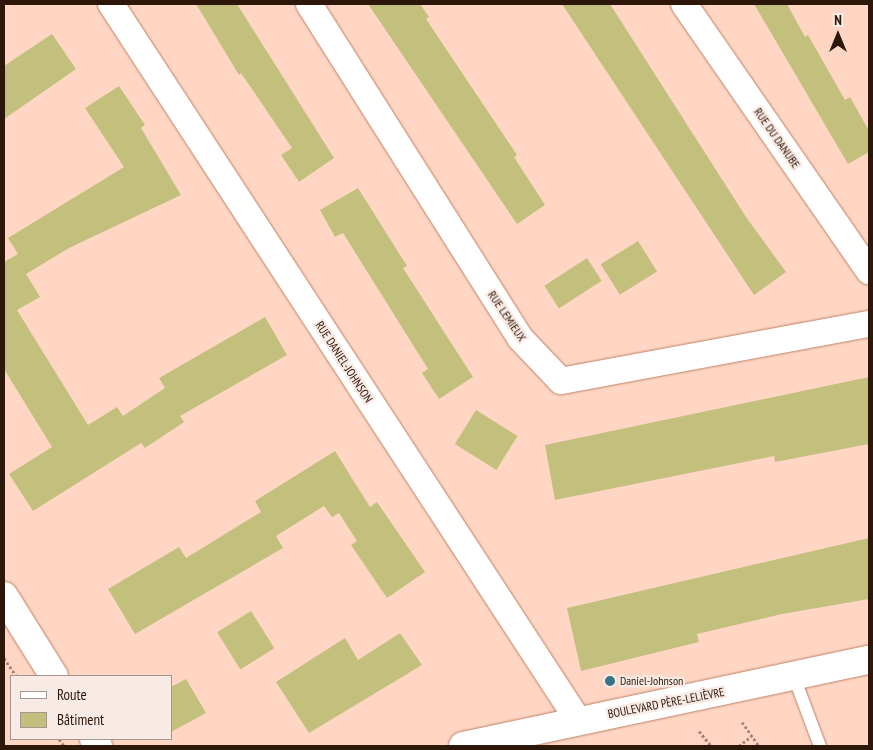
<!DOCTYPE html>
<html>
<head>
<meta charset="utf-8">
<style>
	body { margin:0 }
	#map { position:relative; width:873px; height:750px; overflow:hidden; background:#ffd6c4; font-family:"PT Sans Narrow",sans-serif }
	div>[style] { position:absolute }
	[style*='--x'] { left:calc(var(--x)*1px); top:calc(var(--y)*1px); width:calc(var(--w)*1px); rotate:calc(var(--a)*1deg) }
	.building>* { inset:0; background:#c3c07d; transform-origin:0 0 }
	.path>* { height:3px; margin-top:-1.5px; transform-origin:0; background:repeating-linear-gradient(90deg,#a88677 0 2.5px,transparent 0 5px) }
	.roads { filter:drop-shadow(0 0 1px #bf8165) drop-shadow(0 0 1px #bf8165) }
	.lane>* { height:12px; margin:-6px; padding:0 6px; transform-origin:6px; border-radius:6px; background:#fff }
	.street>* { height:26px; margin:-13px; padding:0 13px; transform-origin:13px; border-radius:13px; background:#fff }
	.secondary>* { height:28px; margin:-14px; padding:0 14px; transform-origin:14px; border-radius:14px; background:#fff }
	.dots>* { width:14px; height:14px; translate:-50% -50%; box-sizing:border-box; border:2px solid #f8eae4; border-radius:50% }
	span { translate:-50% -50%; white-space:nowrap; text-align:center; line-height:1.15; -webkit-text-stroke:4.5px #f8eae4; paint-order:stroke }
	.street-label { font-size:12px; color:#2d160a }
	.poi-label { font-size:12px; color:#2d160a }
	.left { translate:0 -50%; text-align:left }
	.frame { position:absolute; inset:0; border:5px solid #2d160a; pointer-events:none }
	.legend { position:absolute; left:10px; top:675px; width:162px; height:65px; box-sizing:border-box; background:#f8eae4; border:1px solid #a7958d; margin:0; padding:6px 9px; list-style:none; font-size:15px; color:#2d160a }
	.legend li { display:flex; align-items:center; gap:10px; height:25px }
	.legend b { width:25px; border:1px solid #a7958d }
	.north { position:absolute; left:813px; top:10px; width:50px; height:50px; -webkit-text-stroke:4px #f8eae4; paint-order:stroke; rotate:0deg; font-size:14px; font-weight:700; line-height:20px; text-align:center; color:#2d160a }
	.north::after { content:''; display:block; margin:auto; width:18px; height:22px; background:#2d160a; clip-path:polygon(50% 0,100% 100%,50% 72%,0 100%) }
</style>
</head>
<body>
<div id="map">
	<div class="building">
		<div style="clip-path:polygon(196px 4px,237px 4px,334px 158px,299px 182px,281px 155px,292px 148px,241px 73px,239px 75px)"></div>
		<div style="clip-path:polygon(368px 4px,420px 4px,429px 17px,426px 19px,517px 155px,514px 157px,545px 205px,517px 224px)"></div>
		<div style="clip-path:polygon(562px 4px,610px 4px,746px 217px,786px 272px,754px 295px)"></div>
		<div style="clip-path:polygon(754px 4px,787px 4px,805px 37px,808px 35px,845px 100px,850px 97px,869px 131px,869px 152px,848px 164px)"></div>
		<div style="clip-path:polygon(52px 34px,76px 69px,4px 119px,4px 66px)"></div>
		<div style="clip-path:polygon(119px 86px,145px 125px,141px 128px,181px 195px,69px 248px,26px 274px,40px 297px,17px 310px,88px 425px,117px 407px,123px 416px,165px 388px,159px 378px,265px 317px,287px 355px,180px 416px,184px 422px,145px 448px,141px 443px,33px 511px,9px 474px,52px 447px,4px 369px,4px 262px,18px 254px,8px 238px,124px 167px,85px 108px)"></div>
		<div style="clip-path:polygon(358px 188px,407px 266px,403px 268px,473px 377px,439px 399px,422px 373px,428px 369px,343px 233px,335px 237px,320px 210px)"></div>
		<div style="left:638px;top:241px;width:36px;height:44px;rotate:58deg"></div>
		<div style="left:587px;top:258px;width:27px;height:51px;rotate:57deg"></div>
		<div style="clip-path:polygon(869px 377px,869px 444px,775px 462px,774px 456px,555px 500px,545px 445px)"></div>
		<div style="left:476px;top:410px;width:49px;height:40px;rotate:32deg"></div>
		<div style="clip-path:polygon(335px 451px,370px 507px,377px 502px,425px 572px,387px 598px,351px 545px,357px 541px,339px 513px,332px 517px,324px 506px,276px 536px,283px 548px,135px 634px,108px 589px,179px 547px,186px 558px,261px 512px,255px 501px)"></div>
		<div style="clip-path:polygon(869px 538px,869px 599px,782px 614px,697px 634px,699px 642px,581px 671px,567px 608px)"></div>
		<div style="left:251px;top:611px;width:44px;height:40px;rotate:58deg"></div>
		<div style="clip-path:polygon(400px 633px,422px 665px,309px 733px,276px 682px,345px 638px,358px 660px)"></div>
		<div style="clip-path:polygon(186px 679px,206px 713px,171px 732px,171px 687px)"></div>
	</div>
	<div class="path">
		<div style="--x:4;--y:658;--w:22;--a:56"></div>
		<div style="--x:742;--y:722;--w:29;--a:55"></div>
		<div style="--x:699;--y:731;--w:19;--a:51"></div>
		<div style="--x:59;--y:739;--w:9;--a:54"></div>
		<div style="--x:739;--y:746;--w:16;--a:-38"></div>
	</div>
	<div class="roads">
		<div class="lane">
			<div style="--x:794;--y:677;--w:74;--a:69.4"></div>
		</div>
		<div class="street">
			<div style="--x:111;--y:4;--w:855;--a:56.89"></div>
			<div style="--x:309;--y:4;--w:395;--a:57.7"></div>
			<div style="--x:520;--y:338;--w:59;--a:46.4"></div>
			<div style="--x:561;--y:381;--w:313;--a:-10.5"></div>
			<div style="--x:684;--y:4;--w:325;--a:55.3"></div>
		</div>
		<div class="secondary">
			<div style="--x:4;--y:596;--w:94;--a:58"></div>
			<div style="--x:94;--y:739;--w:8;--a:60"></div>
			<div style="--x:463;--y:746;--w:415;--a:-12"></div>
		</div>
	</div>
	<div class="dots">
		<div style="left:610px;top:681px;background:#37738a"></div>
	</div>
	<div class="street-label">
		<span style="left:777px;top:138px;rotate:55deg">RUE DU DANUBE</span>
		<span style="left:507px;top:316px;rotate:56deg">RUE LEMIEUX</span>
		<span style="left:344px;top:362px;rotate:57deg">RUE DANIEL-JOHNSON</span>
		<span style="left:666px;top:703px;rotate:-11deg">BOULEVARD PÈRE-LELIÈVRE</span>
	</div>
	<div class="poi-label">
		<span class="left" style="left:620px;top:681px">Daniel-Johnson</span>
	</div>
	<div class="frame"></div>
	<ul class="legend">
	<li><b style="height:6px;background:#fff"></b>Route</li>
	<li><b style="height:14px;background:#c3c07d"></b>Bâtiment</li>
	</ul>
	<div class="north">N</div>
</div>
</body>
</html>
